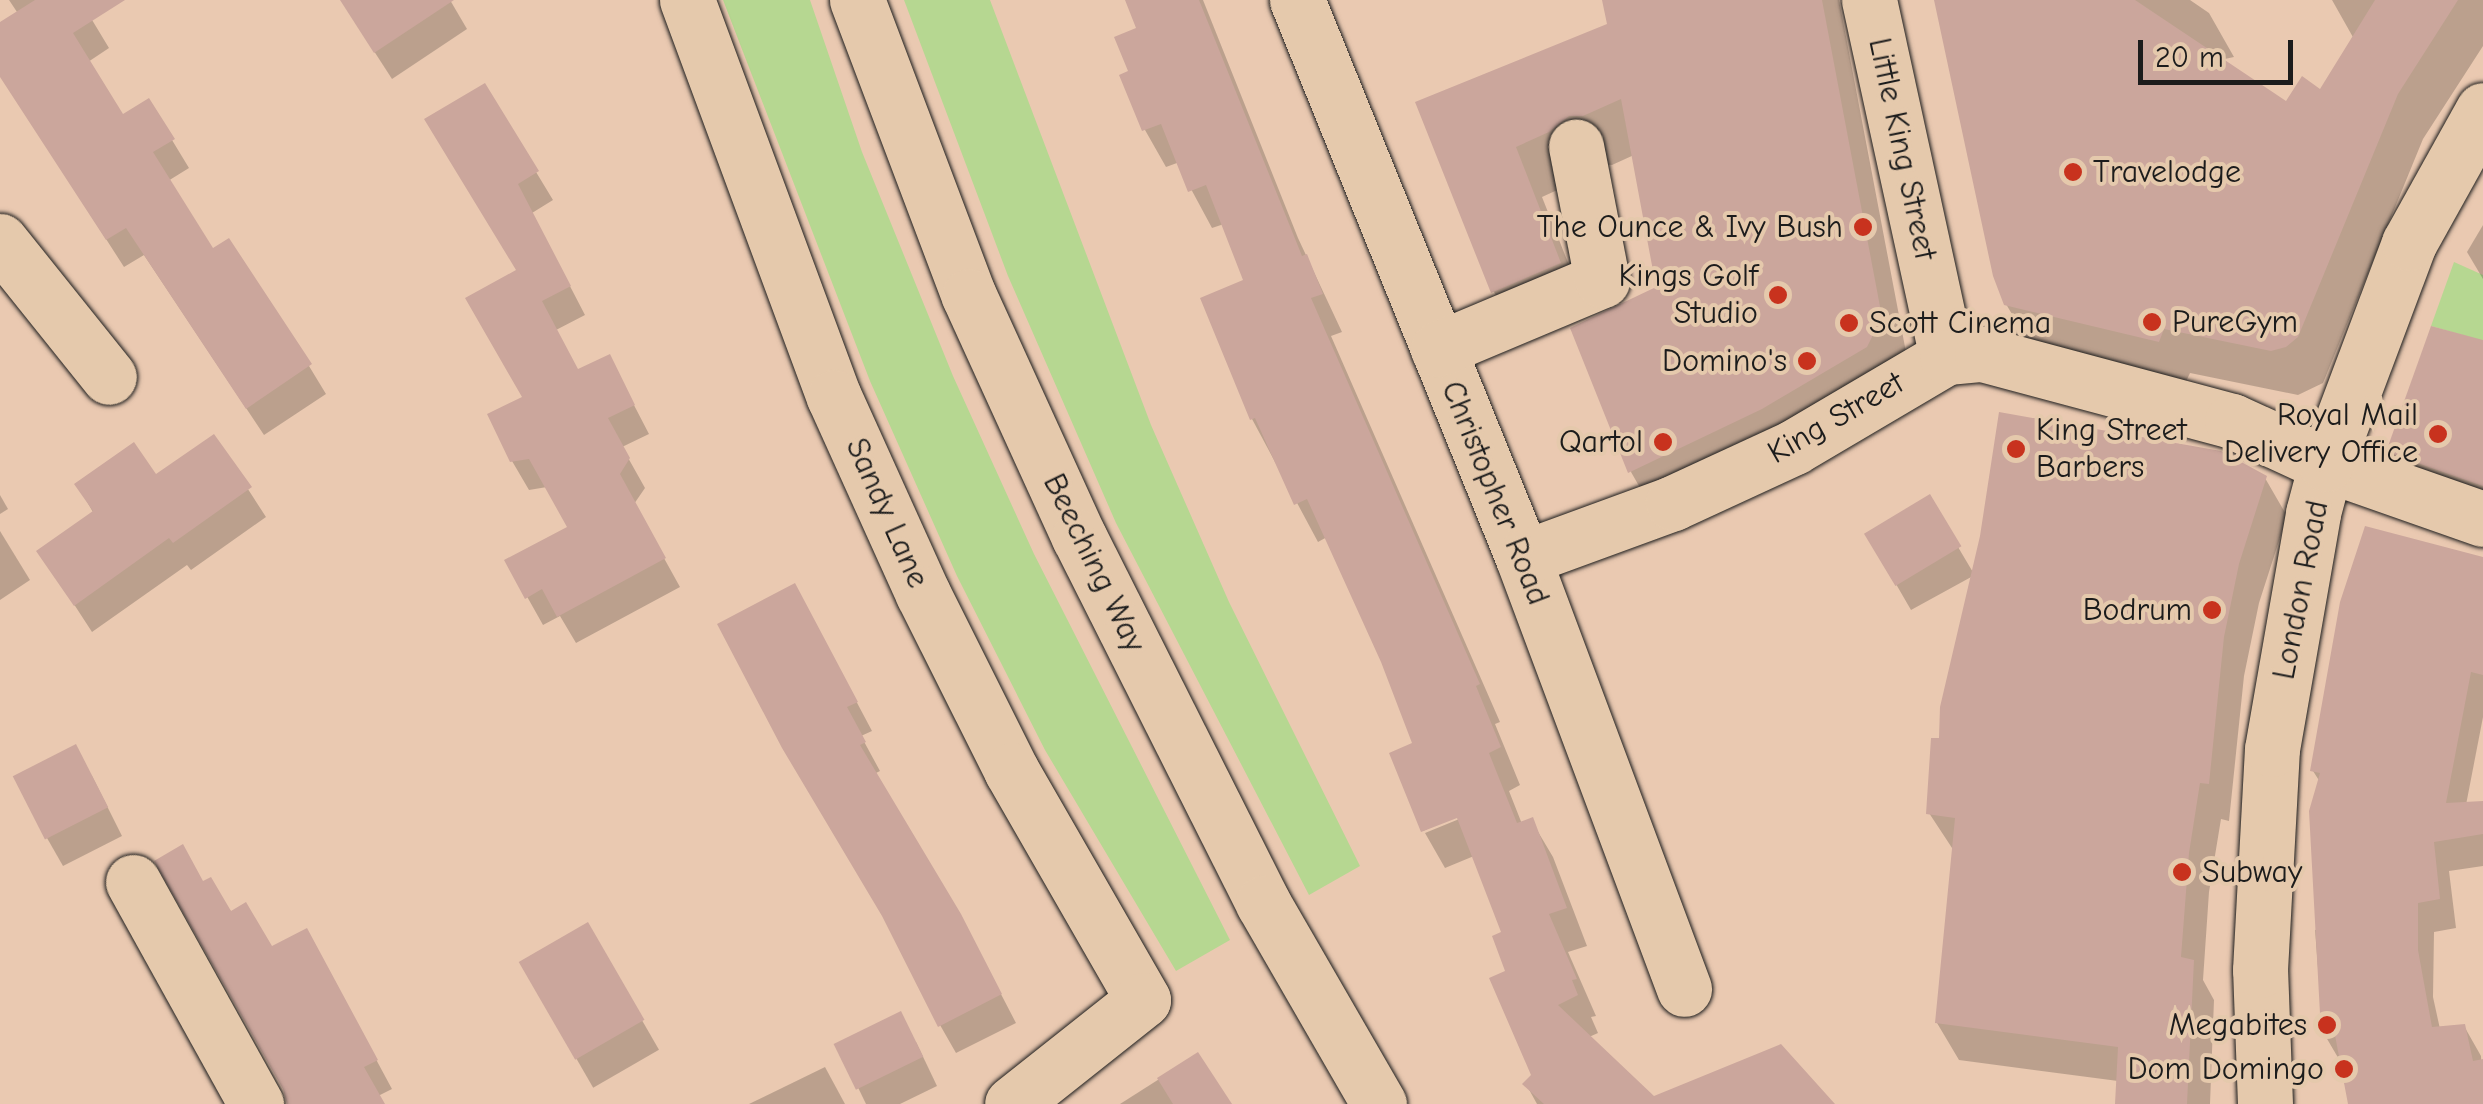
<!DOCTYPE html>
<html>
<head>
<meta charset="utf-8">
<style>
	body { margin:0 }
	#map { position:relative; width:2483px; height:1104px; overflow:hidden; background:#eac9b1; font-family:"Comic Neue",sans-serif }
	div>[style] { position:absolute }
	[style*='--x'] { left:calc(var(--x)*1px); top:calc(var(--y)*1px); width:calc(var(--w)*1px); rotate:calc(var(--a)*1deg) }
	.green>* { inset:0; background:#b6d791 }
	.shadow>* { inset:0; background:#0003; transform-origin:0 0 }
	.building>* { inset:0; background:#cba69c; transform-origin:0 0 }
	.roads { filter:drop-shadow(0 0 2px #1c1c1c) drop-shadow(0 0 2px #1c1c1c) }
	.minor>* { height:55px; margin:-27.5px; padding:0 27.5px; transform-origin:27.5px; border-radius:27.5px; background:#e5c9ac }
	.highway>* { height:55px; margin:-27.5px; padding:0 27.5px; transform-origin:27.5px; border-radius:27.5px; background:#e5c9ac }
	.dots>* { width:28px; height:28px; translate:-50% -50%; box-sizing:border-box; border:5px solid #e5c9ac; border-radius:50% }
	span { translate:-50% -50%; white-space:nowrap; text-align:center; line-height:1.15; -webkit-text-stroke:8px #e5c9ac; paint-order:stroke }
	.street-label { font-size:32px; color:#1c1c1c }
	.poi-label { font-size:32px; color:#1c1c1c }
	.left { translate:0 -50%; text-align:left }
	.right { translate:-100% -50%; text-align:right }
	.scale { position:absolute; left:2138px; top:40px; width:155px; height:45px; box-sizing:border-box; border:5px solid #1c1c1c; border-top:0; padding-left:12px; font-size:30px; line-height:35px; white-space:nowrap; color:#1c1c1c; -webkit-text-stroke:8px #e5c9ac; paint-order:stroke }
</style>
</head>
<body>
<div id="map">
	<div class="green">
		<div style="clip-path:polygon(723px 0,810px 0,862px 152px,953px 376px,1034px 554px,1230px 940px,1176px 971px,1045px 750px,957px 576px,870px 381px)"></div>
		<div style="clip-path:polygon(904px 0,990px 0,1151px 425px,1229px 602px,1360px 866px,1309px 895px,1116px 523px,1008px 276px)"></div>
		<div style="clip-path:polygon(2454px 262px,2483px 275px,2483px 341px,2431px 326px)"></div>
	</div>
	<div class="shadow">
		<div style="clip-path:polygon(9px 0,80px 0,109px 48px,88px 62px,123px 117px,172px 140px,189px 168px,168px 181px,212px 252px,309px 366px,326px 394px,264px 435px,144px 255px,124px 267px,0 74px,0 25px,17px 12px)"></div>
		<div style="clip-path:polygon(341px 0,450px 0,467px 29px,392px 79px)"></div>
		<div style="clip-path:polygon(1129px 0,1203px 0,1298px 238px,1342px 332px,1331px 336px,1500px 722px,1495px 724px,1520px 785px,1509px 791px,1522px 824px,1531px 820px,1553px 857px,1587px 946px,1568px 952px,1596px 1016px,1591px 1017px,1598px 1033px,1589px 1037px,1654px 1099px,1826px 1104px,1537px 1104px,1526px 1084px,1533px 1076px,1508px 972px,1505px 934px,1474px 856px,1445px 868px,1425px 833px,1469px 815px,1467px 811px,1423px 831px,1392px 754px,1415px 744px,1383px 661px,1327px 537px,1318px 542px,1252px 419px,1247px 282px,1224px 224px,1212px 228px,1177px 163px,1166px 167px,1145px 130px,1132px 73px,1140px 29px)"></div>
		<div style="clip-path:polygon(1605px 0,1839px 0,1909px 368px,1659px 521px,1631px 472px,1658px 289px,1634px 155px,1612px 165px,1598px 164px,1577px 181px,1542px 197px,1588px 313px,1522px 341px,1494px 292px,1418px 103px,1610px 26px)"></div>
		<div style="clip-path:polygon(1935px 0,2190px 0,2209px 13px,2234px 57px,2220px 60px,2287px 104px,2320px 92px,2354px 39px,2332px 0,2483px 0,2483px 46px,2423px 139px,2323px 383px,2298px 395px,2190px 373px,2184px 386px,2033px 350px,2006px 304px)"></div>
		<div style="clip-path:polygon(484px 86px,553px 200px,532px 213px,585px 315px,556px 330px,578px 372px,609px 357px,649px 434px,622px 447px,645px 488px,634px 504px,680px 587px,576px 643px,560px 616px,543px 625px,507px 561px,570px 528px,547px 487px,529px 490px,512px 461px,526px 398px,519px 271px)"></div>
		<div style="clip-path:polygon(2483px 225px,2483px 279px,2467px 252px)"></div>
		<div style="clip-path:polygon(2483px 343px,2483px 524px,2417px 500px,2389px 452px)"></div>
		<div style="clip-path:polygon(214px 437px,266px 517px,191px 570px,187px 565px,92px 632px,40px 552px,94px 514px,77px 484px,156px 478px)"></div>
		<div style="clip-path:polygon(2265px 478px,2287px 516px,2259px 603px,2244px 676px,2229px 821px,2221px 819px,2209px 892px,2203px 980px,2214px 1000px,2210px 1104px,2117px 1104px,2118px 1081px,1959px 1060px,1937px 1023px,1954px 851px,1929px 813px,1973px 576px,1911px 610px,1867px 534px,1929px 498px,1974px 574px)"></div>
		<div style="clip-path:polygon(0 495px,8px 509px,0 514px)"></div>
		<div style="clip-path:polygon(0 531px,30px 580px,0 600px)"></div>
		<div style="clip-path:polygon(2483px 560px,2483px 717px,2466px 805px,2483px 804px,2483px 866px,2449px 871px,2456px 928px,2434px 932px,2433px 997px,2440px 1029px,2464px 1026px,2481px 1056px,2483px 1104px,2349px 1104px,2340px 1061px,2323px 1032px,2315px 930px,2320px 929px,2320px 782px,2313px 771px)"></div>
		<div style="clip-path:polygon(810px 614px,872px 731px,861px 736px,880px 771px,874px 774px,976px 946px,1016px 1023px,956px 1053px,940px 1025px)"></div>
		<div style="clip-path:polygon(92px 776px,122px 836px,63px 866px,47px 838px)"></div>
		<div style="clip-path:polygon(203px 884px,271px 950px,322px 959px,392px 1089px,378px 1096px,382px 1104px,296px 1104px)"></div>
		<div style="left:587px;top:925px;width:144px;height:76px;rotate:60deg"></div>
		<div style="clip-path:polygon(916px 1042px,937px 1086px,900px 1104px,866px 1104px,837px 1044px)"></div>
		<div style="clip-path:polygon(1197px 1055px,1229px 1104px,1120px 1104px)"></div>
		<div style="clip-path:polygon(825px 1067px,845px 1104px,749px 1104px)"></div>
	</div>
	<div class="building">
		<div style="clip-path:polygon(35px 0,125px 0,73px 33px,123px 114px,149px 98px,175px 139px,153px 152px,213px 248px,229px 238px,312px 364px,246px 409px,126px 228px,106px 240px,0 77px,0 22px)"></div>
		<div style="clip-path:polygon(340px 0,454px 0,374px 53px)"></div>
		<div style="clip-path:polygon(1125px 0,1199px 0,1302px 256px,1307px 254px,1323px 294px,1311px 298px,1480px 684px,1476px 686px,1501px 747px,1489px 753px,1517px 823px,1533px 817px,1567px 908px,1549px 914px,1577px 979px,1572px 980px,1578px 995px,1558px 1005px,1654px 1096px,1781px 1044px,1835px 1104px,1544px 1104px,1522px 1084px,1531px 1075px,1489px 978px,1505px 971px,1492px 936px,1501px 932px,1457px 818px,1421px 832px,1389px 753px,1412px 743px,1381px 662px,1307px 499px,1294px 505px,1255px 418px,1250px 420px,1200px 298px,1243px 280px,1206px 185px,1188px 192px,1161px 124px,1142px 131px,1119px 75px,1128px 71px,1114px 37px,1136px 28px)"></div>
		<div style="clip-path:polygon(1602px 0,1822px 0,1882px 317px,1867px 347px,1762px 409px,1628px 473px,1570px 328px,1656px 287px,1621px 99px,1583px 116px,1569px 116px,1549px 132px,1516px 147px,1561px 263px,1491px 293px,1415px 102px,1607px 24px)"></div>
		<div style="clip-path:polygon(1934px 0,2135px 0,2286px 101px,2302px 76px,2320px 89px,2375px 0,2458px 0,2398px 94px,2298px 337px,2286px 347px,2271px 351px,2164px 329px,2159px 342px,2004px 305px,1993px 276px)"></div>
		<div style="clip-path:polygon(485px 83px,539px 171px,518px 184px,571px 286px,542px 301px,578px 369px,610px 354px,635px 405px,608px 418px,630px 458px,620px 474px,666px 558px,557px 617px,542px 589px,525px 599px,504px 560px,567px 527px,529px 459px,510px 462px,487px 414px,522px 397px,465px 298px,516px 270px,424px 119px)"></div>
		<div style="clip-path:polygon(2431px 326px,2483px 340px,2483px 486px,2386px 452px)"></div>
		<div style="clip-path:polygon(1999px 412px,2221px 451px,2267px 476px,2239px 564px,2224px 637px,2209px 784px,2200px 783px,2189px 853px,2181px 957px,2194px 960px,2187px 1104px,2115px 1104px,2118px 1047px,1935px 1023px,1955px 818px,1926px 814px,1931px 738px,1939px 738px,1940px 707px,1980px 536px)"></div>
		<div style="clip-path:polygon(214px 434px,252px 487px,173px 543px,169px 538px,74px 606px,36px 551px,93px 511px,74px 484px,134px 442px,156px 474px)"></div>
		<div style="left:1930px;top:494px;width:61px;height:77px;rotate:59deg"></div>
		<div style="clip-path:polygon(2365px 526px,2483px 557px,2483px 675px,2471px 672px,2446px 803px,2483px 801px,2483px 834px,2434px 842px,2440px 899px,2418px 903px,2418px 950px,2432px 1027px,2465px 1024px,2473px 1061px,2483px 1059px,2483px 1104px,2348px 1104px,2334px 1030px,2321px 1032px,2309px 811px,2320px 773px,2310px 771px,2340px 602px)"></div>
		<div style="clip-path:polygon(795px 583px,858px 702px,847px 707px,866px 742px,860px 745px,961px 914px,1002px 994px,938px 1027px,882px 916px,782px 748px,717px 624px)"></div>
		<div style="left:76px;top:744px;width:71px;height:71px;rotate:63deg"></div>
		<div style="clip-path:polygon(183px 844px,203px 881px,211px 877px,231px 911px,246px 902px,272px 946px,307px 928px,378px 1060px,364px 1067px,385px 1104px,287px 1104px,283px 1089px,154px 861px)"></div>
		<div style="left:588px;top:922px;width:113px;height:80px;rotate:60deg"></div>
		<div style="left:901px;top:1011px;width:51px;height:75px;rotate:64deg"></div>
		<div style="clip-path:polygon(1198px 1052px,1232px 1104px,1173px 1104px,1157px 1078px)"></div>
	</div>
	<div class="roads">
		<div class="minor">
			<div style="--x:687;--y:0;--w:423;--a:69.7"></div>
			<div style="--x:834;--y:397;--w:216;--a:65.7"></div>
			<div style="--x:923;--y:594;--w:197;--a:63.4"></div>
			<div style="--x:1011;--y:770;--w:265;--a:60.1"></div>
			<div style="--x:1143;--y:1000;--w:167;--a:141.6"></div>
			<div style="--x:1297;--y:0;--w:602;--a:67.95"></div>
			<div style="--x:1523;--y:558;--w:460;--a:69.5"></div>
			<div style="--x:1869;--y:0;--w:365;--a:77.7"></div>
			<div style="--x:0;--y:241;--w:174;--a:51.3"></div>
			<div style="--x:1438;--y:349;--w:178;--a:-22.8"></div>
			<div style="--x:1602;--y:280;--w:136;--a:-101"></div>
			<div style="--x:1523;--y:558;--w:160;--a:-20.1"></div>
			<div style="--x:1673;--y:503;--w:133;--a:-24.8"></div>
			<div style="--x:1794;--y:447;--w:178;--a:-30.5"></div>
			<div style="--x:1947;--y:357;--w:35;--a:-5"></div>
			<div style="--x:1982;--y:354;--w:259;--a:15"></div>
			<div style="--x:2232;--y:421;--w:103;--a:24.6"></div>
			<div style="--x:2326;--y:464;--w:166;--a:19.3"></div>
			<div style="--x:133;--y:882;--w:254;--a:61"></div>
			<div style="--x:2265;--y:1104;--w:134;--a:-92.1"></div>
			<div style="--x:2260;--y:970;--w:221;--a:-86.9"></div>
			<div style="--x:2272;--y:749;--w:240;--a:-80.1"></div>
			<div style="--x:2313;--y:513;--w:51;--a:-75.1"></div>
			<div style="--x:2326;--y:464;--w:236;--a:-69.4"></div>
			<div style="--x:2409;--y:243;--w:152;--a:-60.9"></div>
		</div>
		<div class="highway">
			<div style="--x:857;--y:0;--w:316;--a:69.3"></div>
			<div style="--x:969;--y:296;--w:265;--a:65.5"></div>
			<div style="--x:1079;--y:537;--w:410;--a:63.3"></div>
			<div style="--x:1263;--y:903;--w:232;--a:60"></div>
		</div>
	</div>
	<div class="dots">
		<div style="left:2073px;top:172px;background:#c8321e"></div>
		<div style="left:1863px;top:227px;background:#c8321e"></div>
		<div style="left:1778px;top:295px;background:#c8321e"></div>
		<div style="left:2152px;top:322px;background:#c8321e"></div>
		<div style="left:1849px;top:323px;background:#c8321e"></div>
		<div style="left:1807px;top:361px;background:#c8321e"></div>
		<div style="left:2438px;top:434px;background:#c8321e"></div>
		<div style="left:1663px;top:442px;background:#c8321e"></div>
		<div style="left:2016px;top:449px;background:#c8321e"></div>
		<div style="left:2212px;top:610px;background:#c8321e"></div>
		<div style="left:2182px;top:872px;background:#c8321e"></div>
		<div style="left:2327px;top:1025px;background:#c8321e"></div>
		<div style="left:2344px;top:1069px;background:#c8321e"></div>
	</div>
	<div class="street-label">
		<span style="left:1902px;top:149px;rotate:78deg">Little King Street</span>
		<span style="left:1836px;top:418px;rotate:-30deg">King Street</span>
		<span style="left:1495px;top:493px;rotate:68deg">Christopher Road</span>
		<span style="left:887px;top:513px;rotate:66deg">Sandy Lane</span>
		<span style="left:1094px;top:563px;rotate:64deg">Beeching Way</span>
		<span style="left:2301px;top:590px;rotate:-79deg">London Road</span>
	</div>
	<div class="poi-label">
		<span class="left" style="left:2093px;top:172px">Travelodge</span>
		<span class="right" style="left:1843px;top:227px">The Ounce &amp; Ivy Bush</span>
		<span class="right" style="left:1758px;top:295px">Kings Golf<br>Studio</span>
		<span class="left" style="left:2172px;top:322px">PureGym</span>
		<span class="left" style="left:1869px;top:323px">Scott Cinema</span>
		<span class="right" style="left:1787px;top:361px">Domino's</span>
		<span class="right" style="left:2418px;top:434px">Royal Mail<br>Delivery Office</span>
		<span class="left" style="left:2036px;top:449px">King Street<br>Barbers</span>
		<span class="right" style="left:1643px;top:442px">Qartol</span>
		<span class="right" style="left:2192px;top:610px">Bodrum</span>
		<span class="left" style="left:2202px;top:872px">Subway</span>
		<span class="right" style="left:2307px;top:1025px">Megabites</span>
		<span class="right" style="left:2324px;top:1069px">Dom Domingo</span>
	</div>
	<div class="scale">20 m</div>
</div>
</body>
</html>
